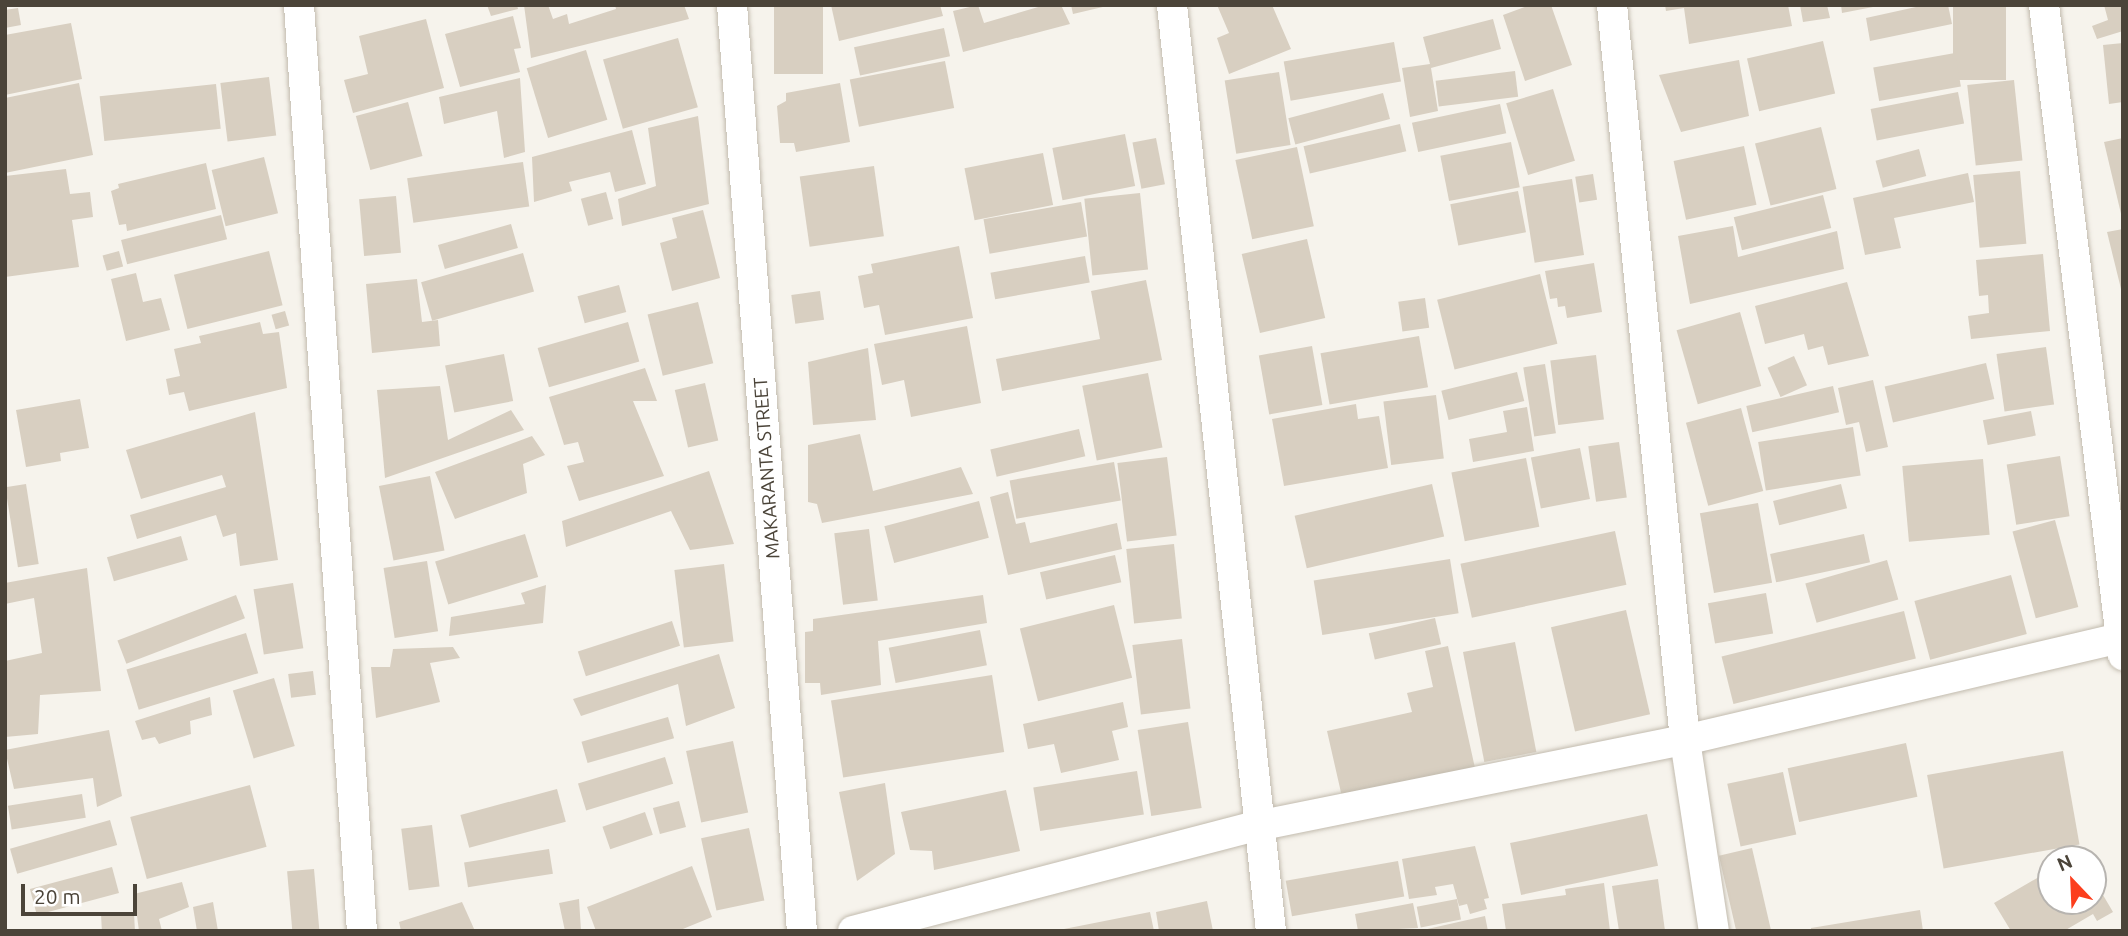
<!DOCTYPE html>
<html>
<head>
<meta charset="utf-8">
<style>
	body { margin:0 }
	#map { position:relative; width:2128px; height:936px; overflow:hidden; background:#f6f3ec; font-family:Ubuntu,sans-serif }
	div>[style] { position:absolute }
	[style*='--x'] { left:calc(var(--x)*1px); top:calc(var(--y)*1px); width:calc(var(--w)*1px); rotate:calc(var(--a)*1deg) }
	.building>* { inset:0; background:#d8cfc1; transform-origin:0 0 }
	.roads { filter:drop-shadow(0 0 2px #c2bbae) drop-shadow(0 0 2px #c2bbae) }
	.minor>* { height:30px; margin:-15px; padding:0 15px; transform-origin:15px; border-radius:15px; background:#fff }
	span { translate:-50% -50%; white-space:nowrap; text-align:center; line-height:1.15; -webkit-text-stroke:5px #fff; paint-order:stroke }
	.street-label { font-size:19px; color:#4b4439 }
	.frame { position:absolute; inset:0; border:7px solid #4b4439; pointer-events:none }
	.north { position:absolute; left:2037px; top:845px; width:70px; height:70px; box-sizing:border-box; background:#fff; border:2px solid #b7b4b0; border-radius:50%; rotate:337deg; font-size:19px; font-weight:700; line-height:28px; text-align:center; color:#4b4439 }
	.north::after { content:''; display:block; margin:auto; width:24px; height:32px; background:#fc3f1d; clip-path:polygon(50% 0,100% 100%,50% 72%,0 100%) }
	.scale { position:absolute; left:21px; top:884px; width:116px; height:32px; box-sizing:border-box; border:4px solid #4b4439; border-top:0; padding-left:9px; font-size:21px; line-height:24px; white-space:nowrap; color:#4b4439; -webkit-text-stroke:5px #fff; paint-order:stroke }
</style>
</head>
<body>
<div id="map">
	<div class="building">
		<div style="clip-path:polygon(487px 5px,517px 5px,518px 9px,491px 16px)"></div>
		<div style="clip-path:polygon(524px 5px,548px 5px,553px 19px,567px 14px,569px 24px,616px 9px,615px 5px,684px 5px,689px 19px,531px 58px)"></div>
		<div style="left:774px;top:5px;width:49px;height:69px"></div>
		<div style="clip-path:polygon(831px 5px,940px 5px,943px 16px,839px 41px)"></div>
		<div style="clip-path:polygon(978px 5px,984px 23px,1045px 5px,1061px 5px,1070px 24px,963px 52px,953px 11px)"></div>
		<div style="clip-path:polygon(1071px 5px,1107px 5px,1107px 6px,1073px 14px)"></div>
		<div style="clip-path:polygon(1217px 5px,1272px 5px,1291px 49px,1229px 74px,1217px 38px,1229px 33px)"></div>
		<div style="clip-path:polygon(1530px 5px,1551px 5px,1572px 65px,1525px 81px,1503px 15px)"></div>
		<div style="clip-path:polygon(1665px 5px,1788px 5px,1792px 26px,1689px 44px,1684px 8px,1666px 11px)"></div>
		<div style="clip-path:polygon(1800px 5px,1827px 5px,1830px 18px,1803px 22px)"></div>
		<div style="clip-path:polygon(1841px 5px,1873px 5px,1873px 7px,1842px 13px)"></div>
		<div style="clip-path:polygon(1925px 5px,1948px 5px,1952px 24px,1870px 41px,1866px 18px)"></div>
		<div style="left:1953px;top:5px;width:53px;height:75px"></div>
		<div style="clip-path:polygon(2104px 5px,2123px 5px,2123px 31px,2097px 39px,2092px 26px,2108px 20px)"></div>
		<div style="clip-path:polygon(18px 8px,21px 25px,5px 28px,5px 10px)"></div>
		<div style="clip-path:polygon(513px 16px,521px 48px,514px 49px,520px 72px,460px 87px,445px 34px)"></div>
		<div style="clip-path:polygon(426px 19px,444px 88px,353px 113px,344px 80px,368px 74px,359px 36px)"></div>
		<div style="clip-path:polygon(1493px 19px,1501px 49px,1431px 68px,1438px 111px,1410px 117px,1402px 68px,1430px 64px,1423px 37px)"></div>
		<div style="clip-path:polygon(71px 23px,82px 79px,5px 95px,5px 35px)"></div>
		<div style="left:944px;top:28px;width:29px;height:92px;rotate:78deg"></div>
		<div style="left:678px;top:38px;width:72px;height:78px;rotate:74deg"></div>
		<div style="left:1823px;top:41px;width:54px;height:78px;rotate:77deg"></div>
		<div style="left:1394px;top:42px;width:40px;height:112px;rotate:80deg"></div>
		<div style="clip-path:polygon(2123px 43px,2123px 102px,2109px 104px,2103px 45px)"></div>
		<div style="left:586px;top:50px;width:73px;height:62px;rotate:73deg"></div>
		<div style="left:1955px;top:53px;width:34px;height:83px;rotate:80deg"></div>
		<div style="clip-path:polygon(1739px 60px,1749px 116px,1681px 132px,1659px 75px)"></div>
		<div style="left:945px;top:61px;width:48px;height:97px;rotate:79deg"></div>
		<div style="left:1515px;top:71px;width:26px;height:80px;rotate:83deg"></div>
		<div style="left:1279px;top:72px;width:74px;height:55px;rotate:81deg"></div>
		<div style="left:269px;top:77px;width:59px;height:49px;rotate:83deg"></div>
		<div style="clip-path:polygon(520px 78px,525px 152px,504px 158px,497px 111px,444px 124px,439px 97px)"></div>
		<div style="left:2014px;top:80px;width:81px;height:47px;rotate:84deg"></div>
		<div style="clip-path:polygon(79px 83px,93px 155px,5px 173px,5px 98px)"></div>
		<div style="clip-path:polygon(840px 83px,850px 142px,796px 152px,794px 143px,780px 143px,777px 106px,786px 101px,786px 93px)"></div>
		<div style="left:216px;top:84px;width:45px;height:117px;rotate:84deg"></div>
		<div style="left:1553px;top:89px;width:75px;height:49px;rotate:73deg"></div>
		<div style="left:1958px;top:92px;width:32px;height:89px;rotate:79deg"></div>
		<div style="left:1383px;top:93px;width:27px;height:98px;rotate:75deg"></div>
		<div style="left:408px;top:102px;width:56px;height:54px;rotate:75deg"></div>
		<div style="left:1500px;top:104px;width:30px;height:90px;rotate:78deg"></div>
		<div style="clip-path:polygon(698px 116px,709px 204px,622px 226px,618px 199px,656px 186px,648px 128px)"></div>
		<div style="left:1400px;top:124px;width:28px;height:99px;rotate:77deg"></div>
		<div style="left:1821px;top:127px;width:64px;height:68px;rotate:76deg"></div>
		<div style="clip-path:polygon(632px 130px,646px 184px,615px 192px,610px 172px,569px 182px,572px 191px,534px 202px,532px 157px)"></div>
		<div style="left:1125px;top:134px;width:53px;height:74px;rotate:79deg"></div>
		<div style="left:1156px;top:138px;width:47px;height:24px;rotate:79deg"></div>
		<div style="clip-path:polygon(2123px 138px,2123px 217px,2122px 218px,2104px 142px)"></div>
		<div style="left:1511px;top:142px;width:46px;height:72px;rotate:79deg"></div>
		<div style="left:1744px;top:146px;width:60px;height:72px;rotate:78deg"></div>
		<div style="left:1297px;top:147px;width:81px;height:63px;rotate:78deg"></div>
		<div style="left:1919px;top:149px;width:28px;height:45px;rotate:75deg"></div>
		<div style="left:1043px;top:153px;width:53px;height:80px;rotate:79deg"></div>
		<div style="left:264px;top:157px;width:58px;height:54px;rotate:76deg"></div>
		<div style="left:523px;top:162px;width:45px;height:117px;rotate:82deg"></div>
		<div style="clip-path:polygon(206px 163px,216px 209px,127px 231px,126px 224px,119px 225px,111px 191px,119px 188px,118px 184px)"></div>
		<div style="left:874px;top:166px;width:71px;height:75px;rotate:82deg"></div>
		<div style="clip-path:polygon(66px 169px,70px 194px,90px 192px,93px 217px,72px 220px,79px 267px,5px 277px,5px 176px)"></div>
		<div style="left:2020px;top:171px;width:73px;height:47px;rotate:85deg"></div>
		<div style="clip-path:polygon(1968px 173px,1974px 202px,1894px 218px,1901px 248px,1865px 255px,1853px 198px)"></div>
		<div style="left:1593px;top:174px;width:26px;height:18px;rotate:81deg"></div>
		<div style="left:1572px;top:179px;width:77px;height:50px;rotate:81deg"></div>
		<div style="left:1518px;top:191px;width:42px;height:69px;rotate:79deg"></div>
		<div style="left:606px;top:192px;width:28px;height:26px;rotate:75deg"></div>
		<div style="left:1140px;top:193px;width:77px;height:56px;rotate:84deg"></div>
		<div style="left:1823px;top:195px;width:34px;height:92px;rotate:76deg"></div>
		<div style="left:396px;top:196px;width:57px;height:37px;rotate:85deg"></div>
		<div style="left:1081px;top:202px;width:35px;height:99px;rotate:80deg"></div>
		<div style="clip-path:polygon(703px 210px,720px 278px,672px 291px,660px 243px,677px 238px,672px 218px)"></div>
		<div style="left:221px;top:215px;width:25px;height:103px;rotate:76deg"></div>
		<div style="left:511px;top:224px;width:25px;height:76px;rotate:74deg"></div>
		<div style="clip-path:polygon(1733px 226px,1738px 257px,1837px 231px,1844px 269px,1690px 304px,1678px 236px)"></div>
		<div style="clip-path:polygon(2123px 229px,2123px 293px,2122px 293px,2107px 232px)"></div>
		<div style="left:1307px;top:239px;width:81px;height:67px;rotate:77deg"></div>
		<div style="clip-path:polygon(959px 246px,973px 318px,885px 335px,879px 305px,864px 308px,858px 276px,873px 273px,871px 264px)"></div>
		<div style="left:119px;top:251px;width:16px;height:17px;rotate:75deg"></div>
		<div style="left:269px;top:251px;width:56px;height:98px;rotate:76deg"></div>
		<div style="left:523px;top:253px;width:40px;height:106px;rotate:74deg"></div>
		<div style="clip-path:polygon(2043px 254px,2050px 331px,1971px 339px,1968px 316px,1989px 313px,1988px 295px,1979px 296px,1976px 260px)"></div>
		<div style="left:1085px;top:256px;width:27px;height:96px;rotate:80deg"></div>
		<div style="clip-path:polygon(1594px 263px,1602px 312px,1567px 318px,1565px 306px,1558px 307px,1557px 298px,1550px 299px,1545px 271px)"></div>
		<div style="clip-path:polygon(136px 273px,143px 302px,161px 298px,170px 330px,126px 341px,111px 279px)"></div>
		<div style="left:1540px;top:274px;width:72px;height:106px;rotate:76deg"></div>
		<div style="clip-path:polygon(417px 279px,422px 322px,438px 320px,440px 346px,372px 353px,366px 284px)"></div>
		<div style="clip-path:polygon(1146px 280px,1162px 360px,1002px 391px,996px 359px,1100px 339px,1091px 291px)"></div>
		<div style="clip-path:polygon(1847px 282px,1869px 356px,1828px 365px,1823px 346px,1808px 350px,1804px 334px,1765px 344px,1755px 306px)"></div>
		<div style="left:619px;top:285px;width:28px;height:43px;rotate:75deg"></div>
		<div style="left:820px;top:291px;width:29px;height:29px;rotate:82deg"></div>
		<div style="left:1425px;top:298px;width:30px;height:27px;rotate:82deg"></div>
		<div style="left:698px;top:302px;width:63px;height:52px;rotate:76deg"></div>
		<div style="left:285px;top:311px;width:15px;height:14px;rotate:74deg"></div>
		<div style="left:1740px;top:312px;width:77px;height:66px;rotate:74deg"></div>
		<div style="clip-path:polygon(260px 322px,263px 334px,279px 332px,287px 388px,189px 411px,184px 392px,169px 395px,166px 379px,180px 376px,174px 349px,201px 343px,199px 336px)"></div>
		<div style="left:628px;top:322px;width:41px;height:94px;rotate:74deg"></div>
		<div style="clip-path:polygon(967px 326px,981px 403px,911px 417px,904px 380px,882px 385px,874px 344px)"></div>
		<div style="left:1419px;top:336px;width:52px;height:100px;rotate:80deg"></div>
		<div style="left:1312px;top:346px;width:60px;height:54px;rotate:80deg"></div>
		<div style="left:2046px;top:347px;width:58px;height:50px;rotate:82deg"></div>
		<div style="clip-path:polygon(868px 348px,876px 420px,813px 425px,808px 362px)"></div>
		<div style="left:504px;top:354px;width:48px;height:60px;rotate:79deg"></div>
		<div style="left:1596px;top:355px;width:65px;height:46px;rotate:83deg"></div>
		<div style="left:1794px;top:356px;width:32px;height:29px;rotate:66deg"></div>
		<div style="left:1986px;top:363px;width:37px;height:104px;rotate:77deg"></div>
		<div style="left:1545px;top:364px;width:70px;height:22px;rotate:81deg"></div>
		<div style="clip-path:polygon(645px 368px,657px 401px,633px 401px,664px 476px,579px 501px,567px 466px,584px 462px,578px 442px,564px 445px,549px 397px)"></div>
		<div style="left:1517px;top:372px;width:30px;height:78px;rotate:76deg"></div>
		<div style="left:1148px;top:373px;width:76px;height:67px;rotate:79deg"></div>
		<div style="clip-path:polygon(1873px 380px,1888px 447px,1866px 452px,1859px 422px,1846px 425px,1838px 388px)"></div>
		<div style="left:705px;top:383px;width:59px;height:31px;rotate:77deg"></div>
		<div style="clip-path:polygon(440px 386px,448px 440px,511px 410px,524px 430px,385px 478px,377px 390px)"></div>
		<div style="left:1833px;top:386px;width:27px;height:89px;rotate:77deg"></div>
		<div style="left:1436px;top:395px;width:64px;height:53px;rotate:83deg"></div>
		<div style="clip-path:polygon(80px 399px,89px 448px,60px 453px,61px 461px,26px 467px,16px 410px)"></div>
		<div style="clip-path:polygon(1356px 404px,1358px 419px,1379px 416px,1388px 468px,1284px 486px,1272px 419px)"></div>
		<div style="clip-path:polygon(1527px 407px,1534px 451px,1473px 462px,1469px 439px,1507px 432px,1503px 411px)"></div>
		<div style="left:1741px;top:408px;width:86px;height:57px;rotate:75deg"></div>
		<div style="left:2031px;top:411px;width:25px;height:49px;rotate:79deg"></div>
		<div style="clip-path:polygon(255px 412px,278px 560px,240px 566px,236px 533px,223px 537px,216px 515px,137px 539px,130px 515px,226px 487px,222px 475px,141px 499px,126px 450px)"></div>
		<div style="left:1853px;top:427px;width:49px;height:96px;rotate:81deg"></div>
		<div style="left:1079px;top:429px;width:28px;height:91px;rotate:77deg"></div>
		<div style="clip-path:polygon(860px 434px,873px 491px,961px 467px,973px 494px,822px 523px,817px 504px,808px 502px,808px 445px)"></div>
		<div style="clip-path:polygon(532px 436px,545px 455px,523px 464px,527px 493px,455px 519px,435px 472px)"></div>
		<div style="left:1619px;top:442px;width:56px;height:31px;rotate:82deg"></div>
		<div style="left:1580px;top:448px;width:52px;height:50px;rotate:79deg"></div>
		<div style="left:2060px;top:456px;width:61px;height:54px;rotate:81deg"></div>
		<div style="left:1167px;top:457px;width:79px;height:50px;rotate:83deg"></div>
		<div style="left:1526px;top:458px;width:70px;height:76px;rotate:79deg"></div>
		<div style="left:1983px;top:459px;width:76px;height:81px;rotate:85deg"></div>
		<div style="left:1114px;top:462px;width:39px;height:106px;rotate:80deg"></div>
		<div style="clip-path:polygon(709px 471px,734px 544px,690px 550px,671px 511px,566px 547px,562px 521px)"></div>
		<div style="left:430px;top:476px;width:76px;height:52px;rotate:79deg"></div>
		<div style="left:26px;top:484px;width:81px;height:21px;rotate:81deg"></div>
		<div style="left:1432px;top:484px;width:54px;height:141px;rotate:77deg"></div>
		<div style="left:1841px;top:484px;width:25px;height:70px;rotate:76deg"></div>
		<div style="clip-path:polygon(1008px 492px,1016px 524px,1025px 522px,1030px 543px,1117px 523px,1122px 549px,1008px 575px,990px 497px)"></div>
		<div style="left:979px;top:501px;width:38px;height:98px;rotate:75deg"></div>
		<div style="left:1758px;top:503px;width:81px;height:59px;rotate:80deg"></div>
		<div style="left:2055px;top:520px;width:90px;height:44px;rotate:75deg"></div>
		<div style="left:869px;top:529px;width:72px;height:35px;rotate:83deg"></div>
		<div style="left:1615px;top:531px;width:55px;height:158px;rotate:78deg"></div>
		<div style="left:525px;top:534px;width:45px;height:94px;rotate:73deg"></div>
		<div style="left:1864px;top:534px;width:29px;height:96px;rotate:78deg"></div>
		<div style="left:181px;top:536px;width:25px;height:77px;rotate:74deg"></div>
		<div style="left:1174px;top:544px;width:75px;height:48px;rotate:84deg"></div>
		<div style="left:1115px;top:555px;width:28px;height:77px;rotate:77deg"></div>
		<div style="left:1450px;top:559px;width:55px;height:138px;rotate:81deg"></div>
		<div style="left:1887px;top:560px;width:41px;height:85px;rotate:74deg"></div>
		<div style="left:427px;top:561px;width:71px;height:44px;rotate:81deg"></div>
		<div style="left:724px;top:564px;width:78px;height:50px;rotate:83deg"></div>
		<div style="clip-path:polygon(87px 568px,101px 691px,40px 695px,38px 734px,5px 737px,5px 661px,42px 653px,34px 598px,5px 604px,5px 583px)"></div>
		<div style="left:2011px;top:575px;width:61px;height:100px;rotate:75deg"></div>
		<div style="left:293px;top:583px;width:66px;height:40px;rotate:81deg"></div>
		<div style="clip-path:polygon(546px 585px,543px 623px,449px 636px,451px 617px,525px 604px,521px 593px)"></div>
		<div style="left:1766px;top:593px;width:41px;height:59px;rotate:80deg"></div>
		<div style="left:236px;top:595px;width:25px;height:127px;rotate:69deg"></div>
		<div style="clip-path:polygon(983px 595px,987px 623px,878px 641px,881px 685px,821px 695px,820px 683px,805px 683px,805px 632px,813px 631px,813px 619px)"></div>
		<div style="left:1114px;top:605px;width:75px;height:97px;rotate:76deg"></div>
		<div style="left:1626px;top:610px;width:107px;height:77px;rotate:77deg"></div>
		<div style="left:1904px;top:611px;width:49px;height:188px;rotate:76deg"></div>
		<div style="left:1435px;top:618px;width:27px;height:68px;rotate:77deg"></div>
		<div style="left:672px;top:621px;width:26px;height:99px;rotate:72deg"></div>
		<div style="left:980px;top:630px;width:36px;height:93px;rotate:79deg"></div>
		<div style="left:246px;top:633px;width:42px;height:125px;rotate:73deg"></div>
		<div style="left:1182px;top:639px;width:70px;height:50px;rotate:83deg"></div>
		<div style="left:1515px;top:642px;width:112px;height:53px;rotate:79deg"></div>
		<div style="clip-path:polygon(1448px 646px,1475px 768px,1342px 797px,1327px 731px,1412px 712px,1407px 693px,1433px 687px,1425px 651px)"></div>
		<div style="clip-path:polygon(453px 647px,460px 658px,430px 663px,440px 702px,376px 718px,371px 667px,390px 667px,393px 649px)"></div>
		<div style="clip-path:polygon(719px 654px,735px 708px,686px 726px,678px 684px,581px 716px,573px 699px)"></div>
		<div style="left:313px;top:671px;width:24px;height:25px;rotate:83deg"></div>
		<div style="left:992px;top:675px;width:78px;height:163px;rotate:81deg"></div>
		<div style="left:274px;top:678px;width:71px;height:43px;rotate:73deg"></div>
		<div style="clip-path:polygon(210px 697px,212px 715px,190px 721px,191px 734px,159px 744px,155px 737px,142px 740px,135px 721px)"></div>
		<div style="clip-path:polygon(1123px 702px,1128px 727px,1112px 731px,1119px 760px,1061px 773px,1054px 744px,1028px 749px,1023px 724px)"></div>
		<div style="left:668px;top:717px;width:22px;height:90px;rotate:74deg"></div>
		<div style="left:1188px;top:722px;width:87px;height:51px;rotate:81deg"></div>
		<div style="clip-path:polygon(109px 730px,122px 796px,97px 807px,93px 778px,14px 789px,5px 750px)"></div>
		<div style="left:733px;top:741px;width:73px;height:48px;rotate:78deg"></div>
		<div style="left:1906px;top:743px;width:55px;height:121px;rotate:78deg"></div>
		<div style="left:2063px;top:751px;width:95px;height:138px;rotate:80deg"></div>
		<div style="left:665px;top:757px;width:28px;height:91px;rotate:73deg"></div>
		<div style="left:1137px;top:771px;width:44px;height:105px;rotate:81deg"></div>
		<div style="left:1783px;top:772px;width:64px;height:57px;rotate:78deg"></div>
		<div style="clip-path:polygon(885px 783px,895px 854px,857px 881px,839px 792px)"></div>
		<div style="left:250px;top:785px;width:64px;height:124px;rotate:75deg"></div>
		<div style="left:557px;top:789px;width:34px;height:100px;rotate:75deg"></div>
		<div style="clip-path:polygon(1006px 790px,1020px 851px,934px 870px,932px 851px,910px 850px,901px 812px)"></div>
		<div style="left:82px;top:794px;width:24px;height:75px;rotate:81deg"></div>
		<div style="left:679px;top:801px;width:27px;height:27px;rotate:75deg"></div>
		<div style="left:645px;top:812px;width:24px;height:45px;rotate:71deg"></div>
		<div style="left:1647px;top:814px;width:53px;height:140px;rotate:78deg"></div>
		<div style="left:110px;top:820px;width:26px;height:104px;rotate:74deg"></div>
		<div style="left:432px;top:825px;width:62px;height:31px;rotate:83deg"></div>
		<div style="left:749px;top:828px;width:74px;height:49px;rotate:78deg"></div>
		<div style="clip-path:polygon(2074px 845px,2082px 859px,2064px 859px,2060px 852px)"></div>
		<div style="clip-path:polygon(1475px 846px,1489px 898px,1484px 899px,1487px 909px,1470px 914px,1467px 904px,1459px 906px,1453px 884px,1435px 887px,1437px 895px,1409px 899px,1402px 859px)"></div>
		<div style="left:1752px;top:848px;width:85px;height:34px;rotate:77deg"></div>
		<div style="left:549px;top:849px;width:25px;height:86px;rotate:81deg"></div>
		<div style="left:1398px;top:861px;width:36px;height:114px;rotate:80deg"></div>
		<div style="clip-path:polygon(692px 866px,712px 917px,678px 931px,596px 931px,587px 907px)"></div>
		<div style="left:112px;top:867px;width:27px;height:85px;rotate:75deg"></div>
		<div style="left:314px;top:869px;width:62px;height:27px;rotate:85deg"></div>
		<div style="clip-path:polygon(2051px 870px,2051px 901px,2093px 901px,2093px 878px,2113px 912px,2097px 921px,2093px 914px,2064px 931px,2011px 931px,1994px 903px)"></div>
		<div style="clip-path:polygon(1658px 879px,1665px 931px,1619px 931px,1612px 886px)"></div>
		<div style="clip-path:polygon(182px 882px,189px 907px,159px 919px,162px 931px,139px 931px,134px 894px)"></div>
		<div style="clip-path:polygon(1604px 883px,1610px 931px,1506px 931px,1502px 904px,1566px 895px,1565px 889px)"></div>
		<div style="clip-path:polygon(579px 899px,581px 931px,565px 931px,559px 903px)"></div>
		<div style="left:1457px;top:899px;width:21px;height:41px;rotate:79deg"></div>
		<div style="clip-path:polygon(1207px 901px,1213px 931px,1159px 931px,1156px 912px)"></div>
		<div style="clip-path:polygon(213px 902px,218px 931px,197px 931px,193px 907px)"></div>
		<div style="clip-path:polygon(462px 902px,475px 931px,401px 931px,399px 922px)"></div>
		<div style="clip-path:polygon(1413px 903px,1418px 928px,1358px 931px,1355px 914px)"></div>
		<div style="clip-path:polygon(1920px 910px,1923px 931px,1811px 931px,1811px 928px)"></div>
		<div style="clip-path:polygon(1150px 912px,1154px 931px,1064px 931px,1064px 929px)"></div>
		<div style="left:134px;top:913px;width:18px;height:33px;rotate:87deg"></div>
		<div style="clip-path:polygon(1485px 916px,1488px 931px,1423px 931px,1423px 930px)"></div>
	</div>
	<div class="roads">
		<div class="minor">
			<div style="--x:299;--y:5;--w:928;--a:86.11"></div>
			<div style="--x:732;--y:5;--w:929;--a:85.68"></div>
			<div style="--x:1172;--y:5;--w:931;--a:83.9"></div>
			<div style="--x:1612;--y:5;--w:739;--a:84.33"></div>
			<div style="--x:1685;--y:740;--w:193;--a:81.4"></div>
			<div style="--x:2044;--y:5;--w:655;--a:83.07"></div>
			<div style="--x:853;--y:931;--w:417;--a:-14.6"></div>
			<div style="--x:1257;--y:826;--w:437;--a:-11.4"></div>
			<div style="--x:1685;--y:740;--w:450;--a:-13.2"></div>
		</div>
	</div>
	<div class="street-label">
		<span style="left:767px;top:468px;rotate:-94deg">MAKARANTA STREET</span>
	</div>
	<div class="frame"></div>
	<div class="north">N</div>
	<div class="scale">20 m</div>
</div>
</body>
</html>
